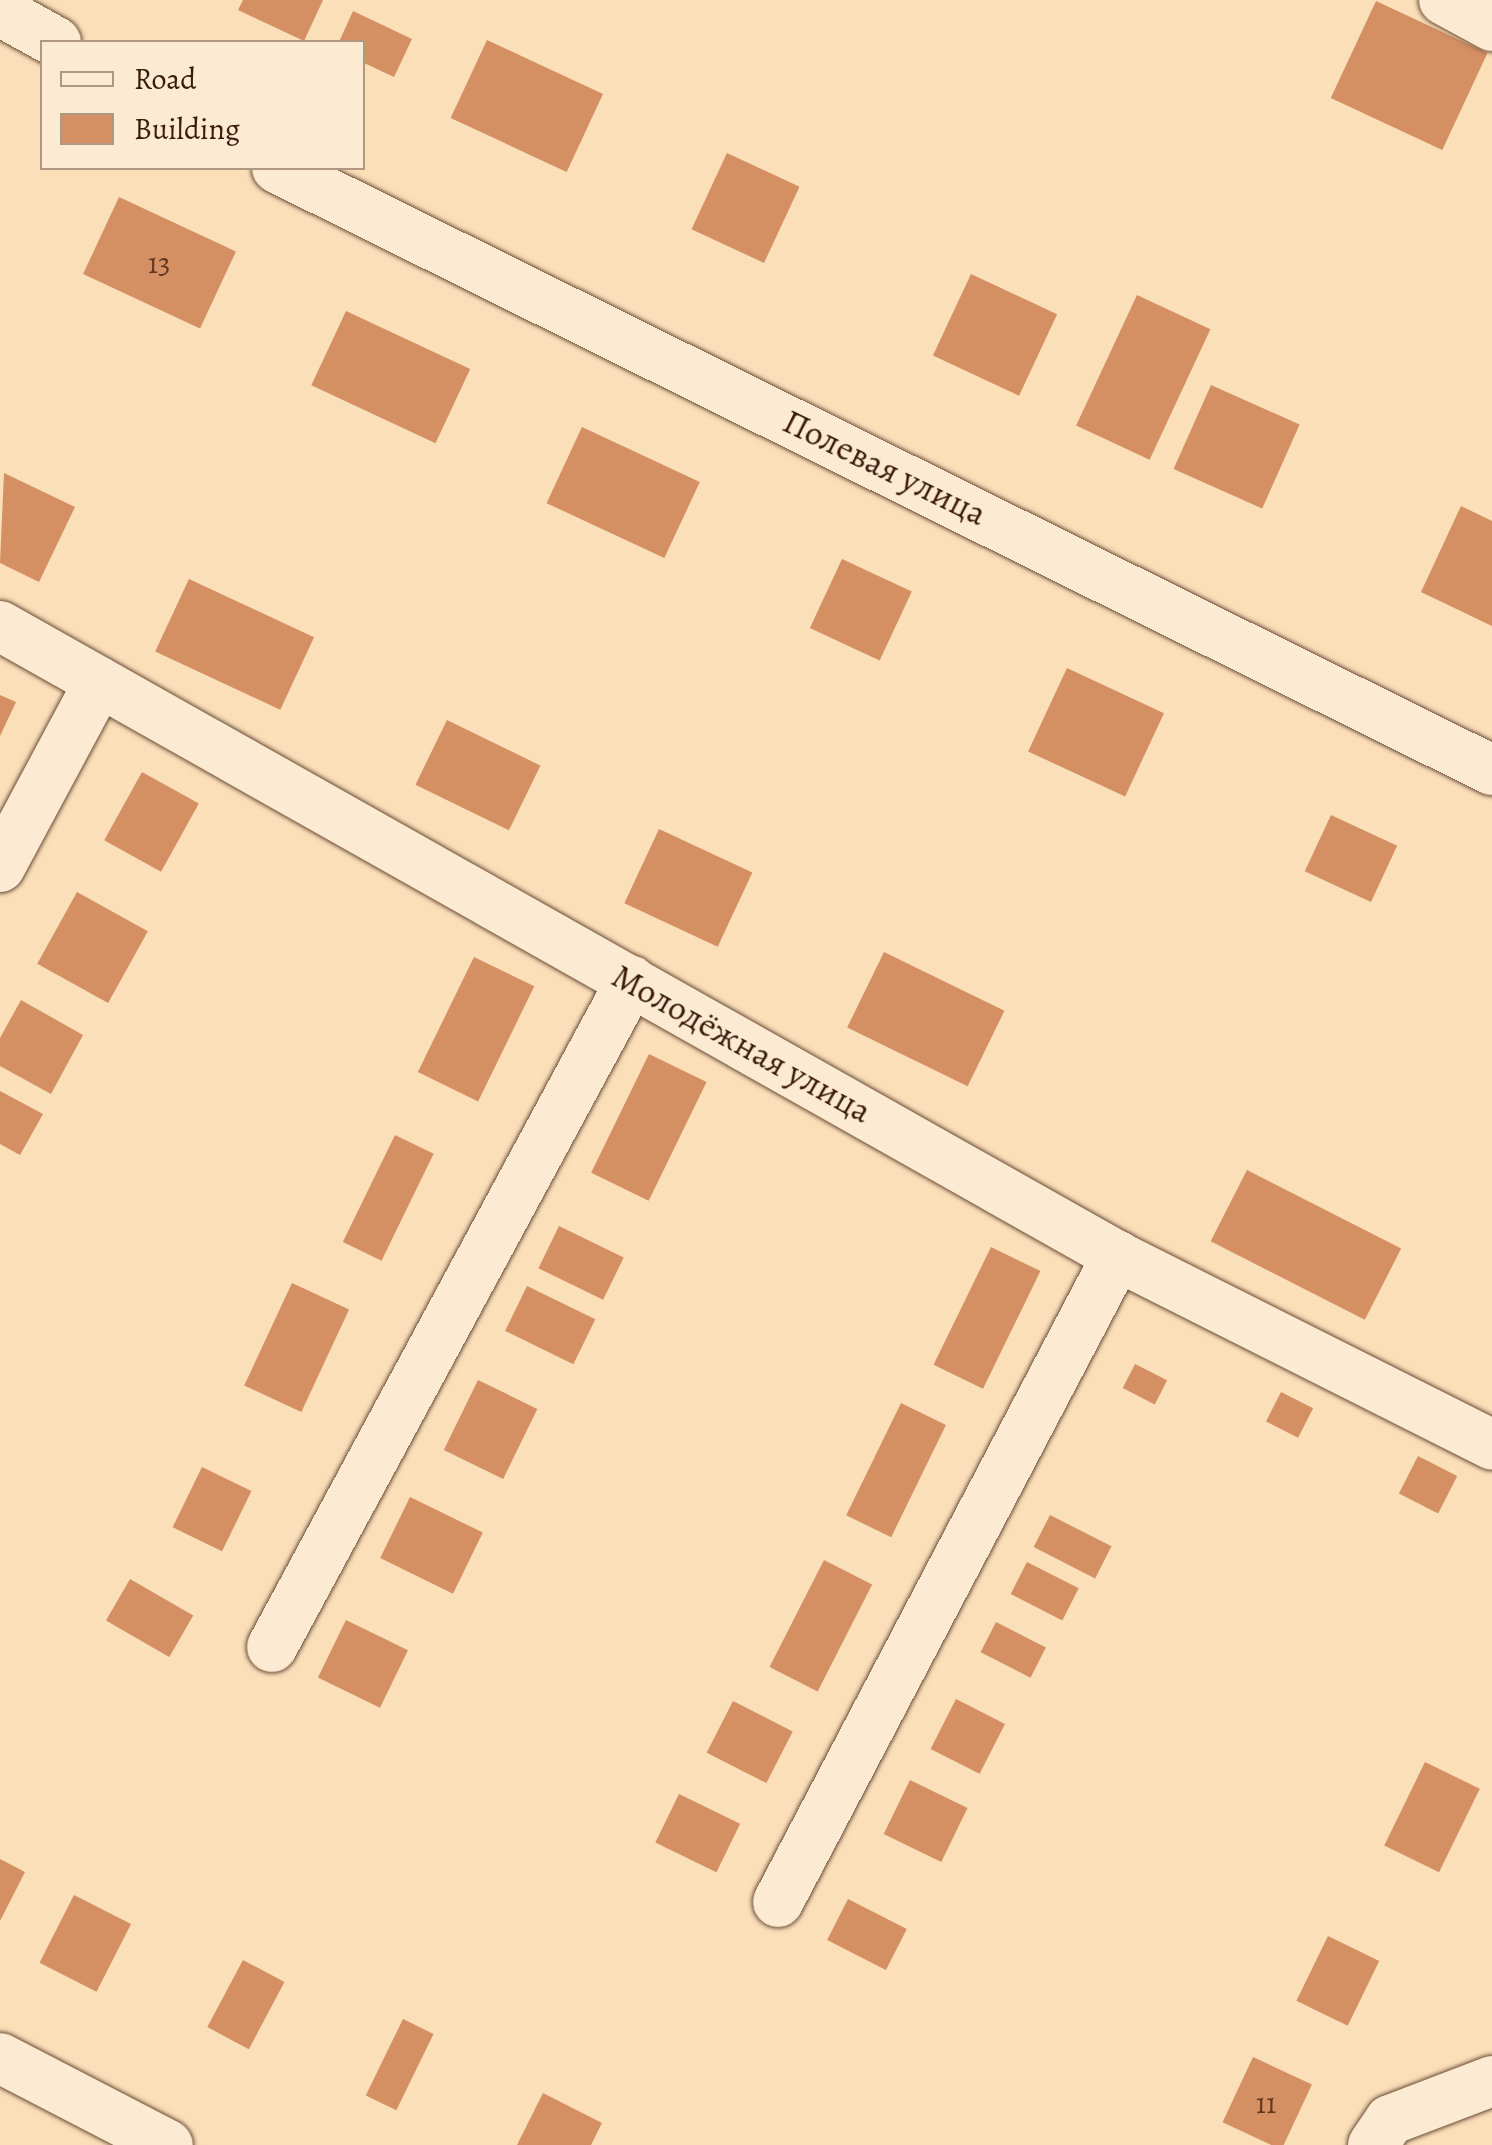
<!DOCTYPE html>
<html>
<head>
<meta charset="utf-8">
<style>
	body { margin:0 }
	#map { position:relative; width:1492px; height:2145px; overflow:hidden; background:#fadfb9; font-family:Alegreya,serif }
	div>[style] { position:absolute }
	[style*='--x'] { left:calc(var(--x)*1px); top:calc(var(--y)*1px); width:calc(var(--w)*1px); rotate:calc(var(--a)*1deg) }
	.building>* { inset:0; background:#d48f63; transform-origin:0 0 }
	.roads { filter:drop-shadow(0 0 2px #6b4c36) drop-shadow(0 0 2px #6b4c36) }
	.minor>* { height:50px; margin:-25px; padding:0 25px; transform-origin:25px; border-radius:25px; background:#fcead2 }
	span { translate:-50% -50%; white-space:nowrap; text-align:center; line-height:1.15; -webkit-text-stroke:8px #fcead2; paint-order:stroke }
	.number-label { font-size:30px; color:#613821 }
	.number-label span { -webkit-text-stroke-width:0 }
	.street-label { font-size:35px; color:#3b1b0b }
	.legend { position:absolute; left:40px; top:40px; width:325px; height:130px; box-sizing:border-box; background:#fcead2; border:2px solid #af9782; margin:0; padding:12px 18px; list-style:none; font-size:30px; color:#3b1b0b }
	.legend li { display:flex; align-items:center; gap:20px; height:50px }
	.legend b { width:50px; border:2px solid #af9782 }
</style>
</head>
<body>
<div id="map">
	<div class="building">
		<div style="clip-path:polygon(243px 0,323px 0,304px 41px,238px 10px)"></div>
		<div style="left:1376px;top:1px;width:123px;height:107px;rotate:25deg"></div>
		<div style="clip-path:polygon(353px 11px,412px 39px,394px 77px,362px 62px,362px 42px,339px 42px)"></div>
		<div style="left:487px;top:40px;width:128px;height:86px;rotate:25deg"></div>
		<div style="left:727px;top:153px;width:80px;height:84px;rotate:25deg"></div>
		<div style="left:119px;top:197px;width:129px;height:85px;rotate:25deg"></div>
		<div style="left:971px;top:274px;width:95px;height:90px;rotate:25deg"></div>
		<div style="left:1137px;top:295px;width:81px;height:144px;rotate:25deg"></div>
		<div style="left:346px;top:311px;width:137px;height:82px;rotate:25deg"></div>
		<div style="left:1211px;top:385px;width:97px;height:92px;rotate:24deg"></div>
		<div style="left:582px;top:427px;width:130px;height:84px;rotate:25deg"></div>
		<div style="clip-path:polygon(4px 473px,75px 507px,39px 582px,0 563px)"></div>
		<div style="clip-path:polygon(1461px 506px,1492px 521px,1492px 626px,1421px 592px)"></div>
		<div style="left:842px;top:559px;width:77px;height:76px;rotate:25deg"></div>
		<div style="left:189px;top:579px;width:138px;height:80px;rotate:25deg"></div>
		<div style="left:1067px;top:668px;width:107px;height:92px;rotate:25deg"></div>
		<div style="clip-path:polygon(0 695px,16px 702px,0 736px)"></div>
		<div style="left:447px;top:720px;width:104px;height:72px;rotate:26deg"></div>
		<div style="left:142px;top:772px;width:65px;height:78px;rotate:29deg"></div>
		<div style="left:1331px;top:815px;width:73px;height:62px;rotate:25deg"></div>
		<div style="left:659px;top:829px;width:103px;height:82px;rotate:25deg"></div>
		<div style="left:77px;top:892px;width:81px;height:82px;rotate:29deg"></div>
		<div style="left:884px;top:952px;width:134px;height:84px;rotate:26deg"></div>
		<div style="left:474px;top:957px;width:67px;height:128px;rotate:26deg"></div>
		<div style="clip-path:polygon(21px 1000px,83px 1035px,51px 1094px,0 1066px,0 1038px)"></div>
		<div style="left:649px;top:1054px;width:64px;height:132px;rotate:26deg"></div>
		<div style="clip-path:polygon(0 1091px,43px 1114px,20px 1155px,0 1144px)"></div>
		<div style="left:395px;top:1135px;width:43px;height:119px;rotate:26deg"></div>
		<div style="left:1247px;top:1170px;width:173px;height:80px;rotate:27deg"></div>
		<div style="left:559px;top:1226px;width:72px;height:47px;rotate:26deg"></div>
		<div style="left:991px;top:1247px;width:55px;height:131px;rotate:26deg"></div>
		<div style="left:292px;top:1283px;width:63px;height:113px;rotate:25deg"></div>
		<div style="left:527px;top:1286px;width:76px;height:50px;rotate:26deg"></div>
		<div style="left:1135px;top:1364px;width:36px;height:27px;rotate:27deg"></div>
		<div style="left:478px;top:1380px;width:66px;height:78px;rotate:26deg"></div>
		<div style="left:1281px;top:1392px;width:36px;height:33px;rotate:27deg"></div>
		<div style="left:901px;top:1403px;width:50px;height:125px;rotate:26deg"></div>
		<div style="left:1418px;top:1456px;width:44px;height:42px;rotate:27deg"></div>
		<div style="left:202px;top:1467px;width:55px;height:67px;rotate:26deg"></div>
		<div style="left:410px;top:1497px;width:81px;height:68px;rotate:26deg"></div>
		<div style="left:1050px;top:1515px;width:69px;height:36px;rotate:27deg"></div>
		<div style="left:824px;top:1560px;width:54px;height:120px;rotate:27deg"></div>
		<div style="left:1027px;top:1562px;width:58px;height:36px;rotate:27deg"></div>
		<div style="left:130px;top:1579px;width:73px;height:48px;rotate:30deg"></div>
		<div style="left:346px;top:1620px;width:69px;height:64px;rotate:26deg"></div>
		<div style="left:996px;top:1622px;width:56px;height:34px;rotate:27deg"></div>
		<div style="left:956px;top:1699px;width:55px;height:56px;rotate:27deg"></div>
		<div style="left:733px;top:1701px;width:67px;height:58px;rotate:27deg"></div>
		<div style="left:1425px;top:1762px;width:61px;height:93px;rotate:26deg"></div>
		<div style="left:910px;top:1780px;width:64px;height:60px;rotate:26deg"></div>
		<div style="left:679px;top:1794px;width:68px;height:54px;rotate:26deg"></div>
		<div style="clip-path:polygon(0 1859px,25px 1872px,0 1921px)"></div>
		<div style="left:74px;top:1895px;width:64px;height:76px;rotate:27deg"></div>
		<div style="left:848px;top:1899px;width:66px;height:46px;rotate:27deg"></div>
		<div style="left:1328px;top:1936px;width:57px;height:72px;rotate:26deg"></div>
		<div style="left:243px;top:1960px;width:47px;height:76px;rotate:28deg"></div>
		<div style="left:403px;top:2019px;width:34px;height:85px;rotate:26deg"></div>
		<div style="left:1253px;top:2057px;width:65px;height:72px;rotate:25deg"></div>
		<div style="clip-path:polygon(543px 2093px,602px 2123px,591px 2145px,517px 2145px)"></div>
	</div>
	<div class="roads">
		<div class="minor">
			<div style="--x:1444;--y:0;--w:55;--a:28.4"></div>
			<div style="--x:0;--y:11;--w:64;--a:29"></div>
			<div style="--x:277;--y:168;--w:1356;--a:26.36"></div>
			<div style="--x:0;--y:626;--w:1282;--a:29.42"></div>
			<div style="--x:1117;--y:1256;--w:420;--a:26.7"></div>
			<div style="--x:0;--y:867;--w:210;--a:-61.8"></div>
			<div style="--x:272;--y:1647;--w:757;--a:-61.67"></div>
			<div style="--x:778;--y:1902;--w:730;--a:-62.31"></div>
			<div style="--x:0;--y:2058;--w:189;--a:27.4"></div>
			<div style="--x:1373;--y:2145;--w:30;--a:-56"></div>
			<div style="--x:1390;--y:2120;--w:109;--a:-20.9"></div>
		</div>
	</div>
	<div class="number-label">
		<span style="left:159px;top:263px">13</span>
		<span style="left:1266px;top:2103px">11</span>
	</div>
	<div class="street-label">
		<span style="left:885px;top:467px;rotate:26deg">Полевая улица</span>
		<span style="left:742px;top:1043px;rotate:29deg">Молодёжная улица</span>
	</div>
	<ul class="legend">
	<li><b style="height:12px;background:#fcead2"></b>Road</li>
	<li><b style="height:28px;background:#d48f63"></b>Building</li>
	</ul>
</div>
</body>
</html>
